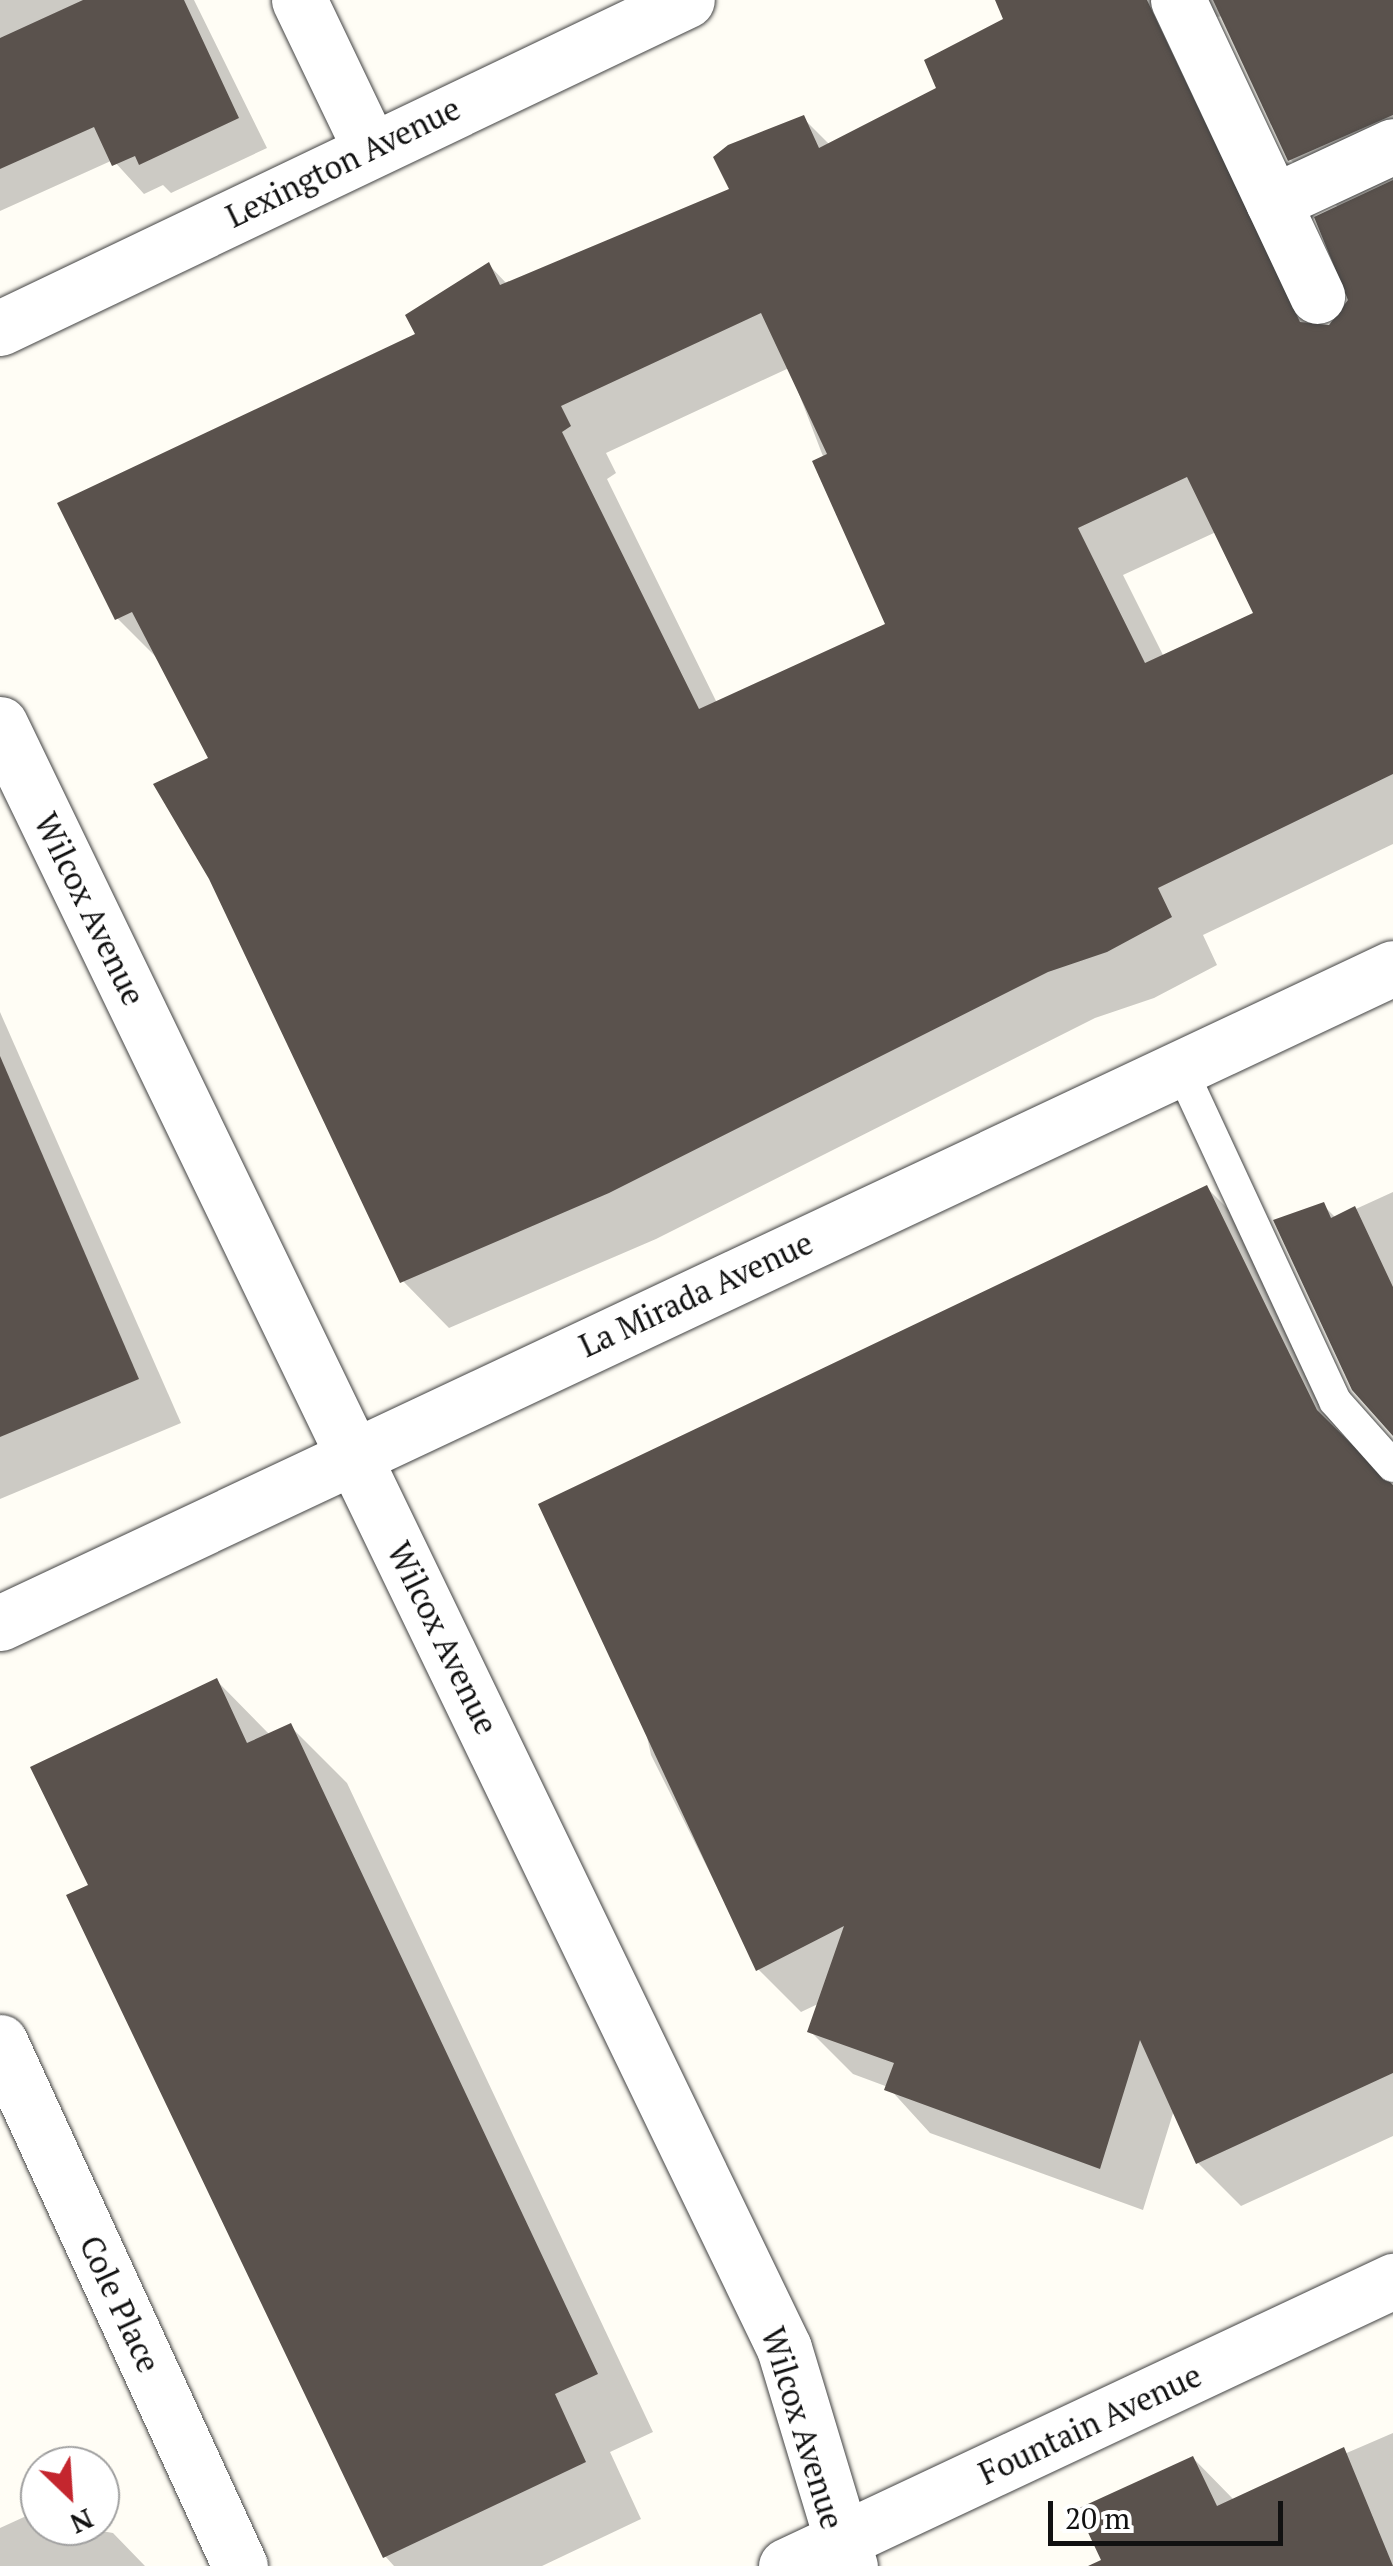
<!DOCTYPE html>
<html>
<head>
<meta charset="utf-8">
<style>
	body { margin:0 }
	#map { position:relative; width:1393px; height:2566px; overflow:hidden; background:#fffdf5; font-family:"PT Serif",serif }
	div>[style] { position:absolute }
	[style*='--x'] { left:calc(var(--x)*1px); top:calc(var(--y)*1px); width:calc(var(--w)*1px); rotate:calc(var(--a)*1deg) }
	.shadow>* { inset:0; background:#0003 }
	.building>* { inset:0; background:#5a524d }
	.roads { filter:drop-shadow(0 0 2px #444) drop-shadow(0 0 2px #444) }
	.service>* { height:32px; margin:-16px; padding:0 16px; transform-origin:16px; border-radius:16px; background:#fff }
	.minor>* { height:55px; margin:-27.5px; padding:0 27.5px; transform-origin:27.5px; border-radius:27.5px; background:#fff }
	.tertiary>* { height:55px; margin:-27.5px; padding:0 27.5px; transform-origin:27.5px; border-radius:27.5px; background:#fff }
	span { translate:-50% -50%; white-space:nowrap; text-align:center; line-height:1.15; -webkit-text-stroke:10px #fff; paint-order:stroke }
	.street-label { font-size:32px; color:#111 }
	.north { position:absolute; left:20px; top:2446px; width:100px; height:100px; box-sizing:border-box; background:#fff; border:2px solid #a0a0a0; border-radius:50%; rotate:155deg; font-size:28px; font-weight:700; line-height:40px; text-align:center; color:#111 }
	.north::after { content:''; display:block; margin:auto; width:35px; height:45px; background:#c4262e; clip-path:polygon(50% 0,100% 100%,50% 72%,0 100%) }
	.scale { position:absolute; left:1048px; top:2501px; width:235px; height:45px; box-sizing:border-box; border:5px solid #111; border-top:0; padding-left:12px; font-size:30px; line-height:35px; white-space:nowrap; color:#111; -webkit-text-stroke:8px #fff; paint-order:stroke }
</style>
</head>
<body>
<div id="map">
	<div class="shadow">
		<div style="clip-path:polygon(0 0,194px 0,267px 148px,171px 193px,163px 185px,144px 194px,113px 160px,0 211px)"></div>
		<div style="clip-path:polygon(evenodd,997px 0,1393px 0,1393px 844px,1203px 935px,1217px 965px,1154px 998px,1095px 1018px,656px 1239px,449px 1328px,403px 1281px,212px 760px,160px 661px,117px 618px,489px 265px,508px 285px,732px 190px,803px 118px,830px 145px,940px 89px,927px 61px,1007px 20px,997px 0,1223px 16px,1290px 159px,1339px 208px,1348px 283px,1346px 314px,1330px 327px,1320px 326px,1196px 62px,1211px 18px,1223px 16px,997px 0,789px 368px,888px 625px,717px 703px,607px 479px,616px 473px,606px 453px,789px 368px,997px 0,1216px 532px,1256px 614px,1164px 657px,1123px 575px,1216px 532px)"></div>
		<div style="clip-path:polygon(0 1012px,181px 1423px,0 1499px)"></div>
		<div style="clip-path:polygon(1207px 1188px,1250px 1231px,1360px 1456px,1393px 1486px,1393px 2136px,1241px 2206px,1198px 2163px,1174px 2110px,1143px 2210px,930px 2133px,888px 2087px,853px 2074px,810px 2031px,820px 2003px,801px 2012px,758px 1969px,651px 1755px,640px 1705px)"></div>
		<div style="clip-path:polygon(1393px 1192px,1393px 1434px,1323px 1205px,1336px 1218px)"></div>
		<div style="clip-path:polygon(217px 1681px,270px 1735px,290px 1726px,347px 1783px,653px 2432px,610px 2452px,641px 2519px,542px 2566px,394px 2566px,385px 2556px,91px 1886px)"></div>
		<div style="clip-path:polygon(1393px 2433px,1393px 2566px,1105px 2566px,1193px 2458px,1235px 2501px)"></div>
		<div style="clip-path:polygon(35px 2512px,56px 2534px,73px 2526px,113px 2533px,145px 2566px,0 2566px,0 2528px)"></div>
	</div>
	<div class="building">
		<div style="clip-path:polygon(83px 0,184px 0,239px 118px,139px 165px,135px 156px,112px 166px,94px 127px,0 169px,0 38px)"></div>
		<div style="clip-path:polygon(evenodd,995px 0,1147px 0,1300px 322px,1329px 325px,1348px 300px,1314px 217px,1393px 180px,1393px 774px,1158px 888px,1172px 917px,1107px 952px,1048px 972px,609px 1193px,400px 1283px,209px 879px,153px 784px,208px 758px,132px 612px,115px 620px,57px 503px,415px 334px,405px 315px,489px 262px,500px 285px,729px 189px,713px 157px,728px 145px,804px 115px,819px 148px,936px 88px,924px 60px,1003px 19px,995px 0,761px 313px,827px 454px,812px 461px,885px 624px,699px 709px,562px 432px,571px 426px,561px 406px,761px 313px,995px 0,1187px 477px,1253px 613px,1145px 663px,1078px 528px,1187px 477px)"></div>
		<div style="clip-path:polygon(1213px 0,1393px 0,1393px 115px,1288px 161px)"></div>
		<div style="clip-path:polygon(0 1056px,139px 1379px,0 1437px)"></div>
		<div style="clip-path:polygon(1207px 1185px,1317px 1410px,1393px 1485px,1393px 2073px,1196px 2164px,1140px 2040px,1100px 2169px,884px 2090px,894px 2063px,807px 2032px,844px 1926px,756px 1971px,538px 1504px)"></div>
		<div style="clip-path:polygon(1324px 1202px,1331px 1218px,1355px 1206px,1393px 1287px,1393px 1436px,1352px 1390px,1273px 1220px)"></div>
		<div style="clip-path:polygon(217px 1678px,247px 1743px,291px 1723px,598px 2374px,555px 2394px,586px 2462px,383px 2558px,66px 1895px,88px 1885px,30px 1767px)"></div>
		<div style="clip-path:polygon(1344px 2447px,1393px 2566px,1088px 2566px,1101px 2560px,1077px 2509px,1193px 2456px,1217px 2506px)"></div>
	</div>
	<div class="roads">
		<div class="service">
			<div style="--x:1180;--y:1067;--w:368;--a:65.1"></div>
			<div style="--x:1335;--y:1401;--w:87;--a:48.3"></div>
		</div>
		<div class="minor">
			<div style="--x:299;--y:0;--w:164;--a:64.4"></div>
			<div style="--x:1178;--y:0;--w:327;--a:64.8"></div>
			<div style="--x:1273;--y:202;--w:132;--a:-25"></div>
			<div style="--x:0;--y:328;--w:761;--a:-25.52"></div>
			<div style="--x:0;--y:724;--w:1803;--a:64.23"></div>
			<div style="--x:784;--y:2348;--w:228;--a:73.2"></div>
			<div style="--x:0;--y:1623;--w:1539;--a:-25.18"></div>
			<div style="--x:0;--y:2042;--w:576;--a:65.39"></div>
		</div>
		<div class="tertiary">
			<div style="--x:786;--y:2566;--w:671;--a:-25.15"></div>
		</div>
	</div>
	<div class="street-label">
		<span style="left:343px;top:162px;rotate:-26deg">Lexington Avenue</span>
		<span style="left:90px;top:909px;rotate:64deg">Wilcox Avenue</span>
		<span style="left:696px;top:1294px;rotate:-25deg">La Mirada Avenue</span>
		<span style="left:443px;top:1638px;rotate:64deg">Wilcox Avenue</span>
		<span style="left:120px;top:2304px;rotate:65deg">Cole Place</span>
		<span style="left:1090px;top:2424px;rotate:-25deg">Fountain Avenue</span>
		<span style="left:803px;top:2428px;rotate:73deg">Wilcox Avenue</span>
	</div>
	<div class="north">N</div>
	<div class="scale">20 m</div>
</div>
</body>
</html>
